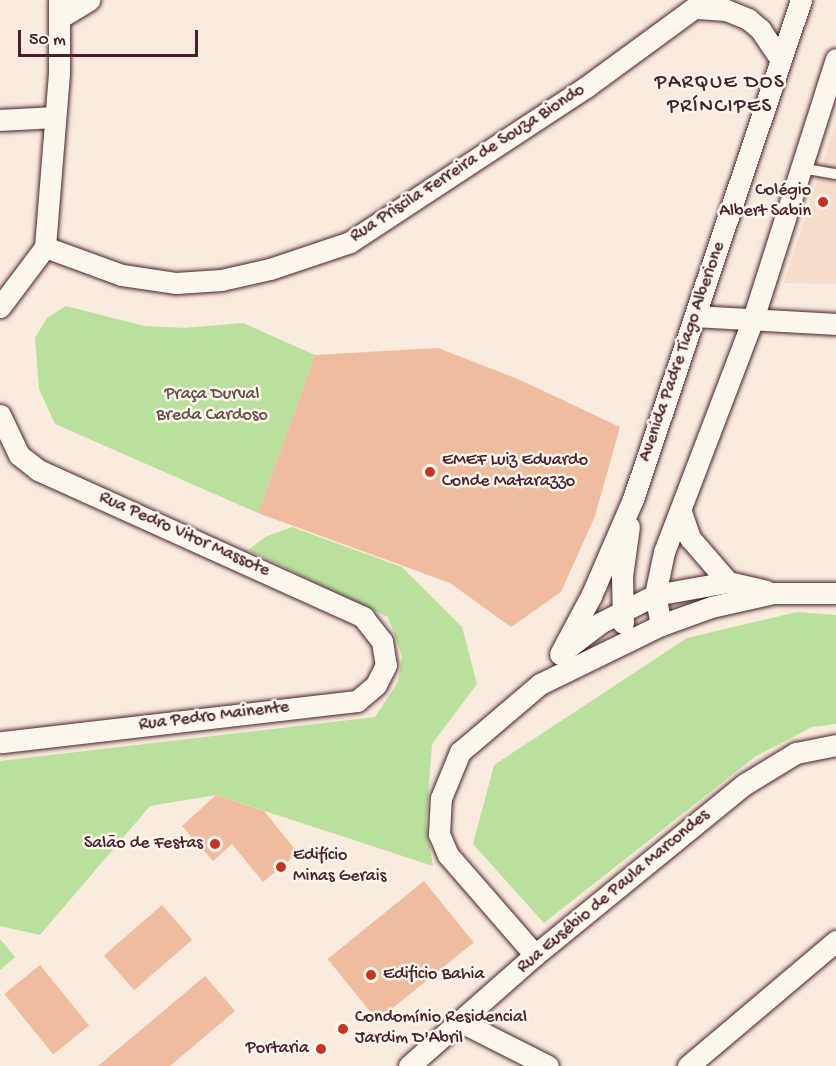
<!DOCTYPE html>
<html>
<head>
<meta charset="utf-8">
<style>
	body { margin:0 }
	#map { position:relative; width:836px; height:1066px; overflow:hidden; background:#f9ebdd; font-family:"Gochi Hand",sans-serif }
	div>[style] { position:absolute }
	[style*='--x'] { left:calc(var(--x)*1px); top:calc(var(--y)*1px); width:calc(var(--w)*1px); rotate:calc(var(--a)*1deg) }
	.built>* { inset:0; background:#f6ddcb }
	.green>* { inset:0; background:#b9e19d }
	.building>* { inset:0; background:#efbca0; transform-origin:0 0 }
	.roads { filter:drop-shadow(0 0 2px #4a1f2b) drop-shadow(0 0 2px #4a1f2b) }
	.lane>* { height:10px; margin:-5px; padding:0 5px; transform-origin:5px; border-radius:5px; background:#fbf7ec }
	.street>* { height:21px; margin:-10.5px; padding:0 10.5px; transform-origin:10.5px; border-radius:10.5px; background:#fbf7ec }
	.dots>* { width:16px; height:16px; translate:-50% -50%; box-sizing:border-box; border:3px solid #fbf7ec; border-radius:50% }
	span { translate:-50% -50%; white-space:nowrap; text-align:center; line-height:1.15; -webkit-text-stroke:5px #fbf7ec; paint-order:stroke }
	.street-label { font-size:18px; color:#4a1f2b }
	.poi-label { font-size:18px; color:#4a1f2b }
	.right { translate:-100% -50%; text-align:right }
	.left { translate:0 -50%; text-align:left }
	.park-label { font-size:18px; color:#665048 }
	.quarter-label { font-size:21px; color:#4a1f2b; letter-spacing:1.5px }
	.scale { position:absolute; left:18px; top:30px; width:180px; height:27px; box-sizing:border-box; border:3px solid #4a1f2b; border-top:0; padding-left:8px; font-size:18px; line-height:21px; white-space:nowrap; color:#4a1f2b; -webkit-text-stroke:4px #fbf7ec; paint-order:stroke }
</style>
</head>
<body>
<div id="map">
	<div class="built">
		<div style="clip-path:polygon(836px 122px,836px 284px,784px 283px)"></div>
	</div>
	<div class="green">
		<div style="clip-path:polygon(66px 306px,145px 326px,184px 328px,243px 323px,315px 355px,258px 513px,55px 424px,39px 389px,35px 338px,47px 318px)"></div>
		<div style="clip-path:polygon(292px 527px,402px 567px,462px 627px,477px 684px,432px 744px,426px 824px,433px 866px,216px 795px,150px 806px,40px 935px,0 926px,0 761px,375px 717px,398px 682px,402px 656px,388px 617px,248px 550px,265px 537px)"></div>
		<div style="clip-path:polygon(797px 612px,836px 615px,836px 724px,812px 727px,756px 756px,544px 923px,473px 844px,494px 765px,687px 638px)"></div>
		<div style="clip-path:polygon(0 939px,15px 957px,0 970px)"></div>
	</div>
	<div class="building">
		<div style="clip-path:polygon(438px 348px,518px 379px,620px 427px,595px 516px,561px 592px,511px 627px,450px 583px,258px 513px,315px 355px)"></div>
		<div style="clip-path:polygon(216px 795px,264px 811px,298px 853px,263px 882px,232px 844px,213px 861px,182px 826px)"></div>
		<div style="left:424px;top:881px;width:79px;height:124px;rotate:51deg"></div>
		<div style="left:162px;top:905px;width:46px;height:77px;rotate:49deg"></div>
		<div style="left:40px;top:965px;width:78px;height:46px;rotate:51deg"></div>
		<div style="clip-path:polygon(205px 976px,235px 1011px,170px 1066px,98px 1066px)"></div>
	</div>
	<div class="roads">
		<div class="lane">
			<div style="--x:801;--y:168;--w:36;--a:10"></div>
		</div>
		<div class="street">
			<div style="--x:697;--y:8;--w:29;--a:4"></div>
			<div style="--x:726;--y:10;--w:24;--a:22"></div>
			<div style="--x:748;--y:19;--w:16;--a:40"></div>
			<div style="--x:760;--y:29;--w:37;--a:56"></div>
			<div style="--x:61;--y:17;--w:33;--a:-31"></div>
			<div style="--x:0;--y:120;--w:54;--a:-3.2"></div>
			<div style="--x:45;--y:247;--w:82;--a:20"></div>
			<div style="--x:122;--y:275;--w:55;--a:8.4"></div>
			<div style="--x:176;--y:283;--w:45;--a:-3.8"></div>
			<div style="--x:221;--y:280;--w:50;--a:-12.7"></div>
			<div style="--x:270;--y:269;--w:84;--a:-18.6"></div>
			<div style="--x:350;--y:242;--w:282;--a:-33.3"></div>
			<div style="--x:586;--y:87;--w:147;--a:-36.2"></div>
			<div style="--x:0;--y:307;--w:75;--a:-53.1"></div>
			<div style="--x:45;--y:247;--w:175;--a:-85.4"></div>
			<div style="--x:59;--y:73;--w:73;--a:-90"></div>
			<div style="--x:695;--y:316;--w:141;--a:3.2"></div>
			<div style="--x:0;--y:415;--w:44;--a:64.6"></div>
			<div style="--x:19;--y:455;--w:24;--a:38"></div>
			<div style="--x:38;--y:470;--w:357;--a:24.3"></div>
			<div style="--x:363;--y:617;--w:31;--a:52"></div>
			<div style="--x:382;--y:641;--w:24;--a:81"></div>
			<div style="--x:386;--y:665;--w:22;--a:117"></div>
			<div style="--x:376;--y:685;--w:25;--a:140"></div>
			<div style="--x:357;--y:701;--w:359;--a:173.4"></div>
			<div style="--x:681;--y:512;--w:28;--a:71"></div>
			<div style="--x:690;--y:538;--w:58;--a:49.2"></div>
			<div style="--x:623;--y:623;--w:47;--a:-91.2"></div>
			<div style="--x:622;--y:576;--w:50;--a:-82"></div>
			<div style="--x:661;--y:625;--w:31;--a:-101"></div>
			<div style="--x:655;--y:595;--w:44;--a:-78.2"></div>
			<div style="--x:664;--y:552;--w:246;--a:-69.1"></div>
			<div style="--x:752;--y:322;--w:276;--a:-72.3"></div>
			<div style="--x:566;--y:649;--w:43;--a:-37.4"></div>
			<div style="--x:600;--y:623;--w:62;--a:-27"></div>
			<div style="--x:655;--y:595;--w:74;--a:-10.1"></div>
			<div style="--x:728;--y:582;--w:39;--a:13"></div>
			<div style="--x:560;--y:654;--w:66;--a:-61.9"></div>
			<div style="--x:591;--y:596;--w:106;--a:-66.6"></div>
			<div style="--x:633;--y:499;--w:527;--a:-71.39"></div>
			<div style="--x:535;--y:955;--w:133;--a:-131"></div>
			<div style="--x:448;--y:855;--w:23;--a:-113"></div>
			<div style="--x:439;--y:834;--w:36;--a:-87"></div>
			<div style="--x:441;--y:798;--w:50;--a:-67.6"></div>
			<div style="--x:460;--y:752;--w:105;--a:-40.4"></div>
			<div style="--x:540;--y:684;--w:135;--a:-26"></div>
			<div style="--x:661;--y:625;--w:53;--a:-19.8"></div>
			<div style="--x:711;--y:607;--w:64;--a:-12.7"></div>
			<div style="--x:773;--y:593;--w:63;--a:0"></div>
			<div style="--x:463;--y:1023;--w:95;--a:26.8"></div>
			<div style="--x:409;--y:1066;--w:168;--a:-41.4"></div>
			<div style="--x:535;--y:955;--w:271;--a:-39.2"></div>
			<div style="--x:745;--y:784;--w:60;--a:-31.3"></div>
			<div style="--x:796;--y:753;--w:41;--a:-11.3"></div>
			<div style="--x:688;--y:1066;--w:194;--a:-40.2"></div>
		</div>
	</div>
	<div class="dots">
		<div style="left:823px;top:202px;background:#c8321e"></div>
		<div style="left:430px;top:472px;background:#c8321e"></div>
		<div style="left:215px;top:844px;background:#c8321e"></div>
		<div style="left:281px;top:867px;background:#c8321e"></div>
		<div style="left:371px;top:975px;background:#c8321e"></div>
		<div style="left:343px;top:1029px;background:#c8321e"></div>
		<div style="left:321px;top:1049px;background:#c8321e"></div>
	</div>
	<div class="street-label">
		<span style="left:468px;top:164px;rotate:-33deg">Rua Priscila Ferreira de Souza Biondo</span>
		<span style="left:683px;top:352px;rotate:-71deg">Avenida Padre Tiago Alberione</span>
		<span style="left:184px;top:535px;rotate:24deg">Rua Pedro Vitor Massote</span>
		<span style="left:214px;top:717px;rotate:-7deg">Rua Pedro Mainente</span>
		<span style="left:614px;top:892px;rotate:-40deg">Rua Eusébio de Paula Marcondes</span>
	</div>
	<div class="poi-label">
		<span class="right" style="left:811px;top:202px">Colégio<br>Albert Sabin</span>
		<span class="left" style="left:442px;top:472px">EMEF Luiz Eduardo<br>Conde Matarazzo</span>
		<span class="right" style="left:203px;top:844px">Salão de Festas</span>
		<span class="left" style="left:293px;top:867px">Edifício<br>Minas Gerais</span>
		<span class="left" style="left:383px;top:975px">Edificio Bahia</span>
		<span class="left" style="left:355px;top:1029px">Condomínio Residencial<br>Jardim D'Abril</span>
		<span class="right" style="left:309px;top:1049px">Portaria</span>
	</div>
	<div class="park-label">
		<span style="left:212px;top:406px">Praça Durval<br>Breda Cardoso</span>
	</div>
	<div class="quarter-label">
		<span style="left:720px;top:96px">PARQUE DOS<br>PRÍNCIPES</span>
	</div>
	<div class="scale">50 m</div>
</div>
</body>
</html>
